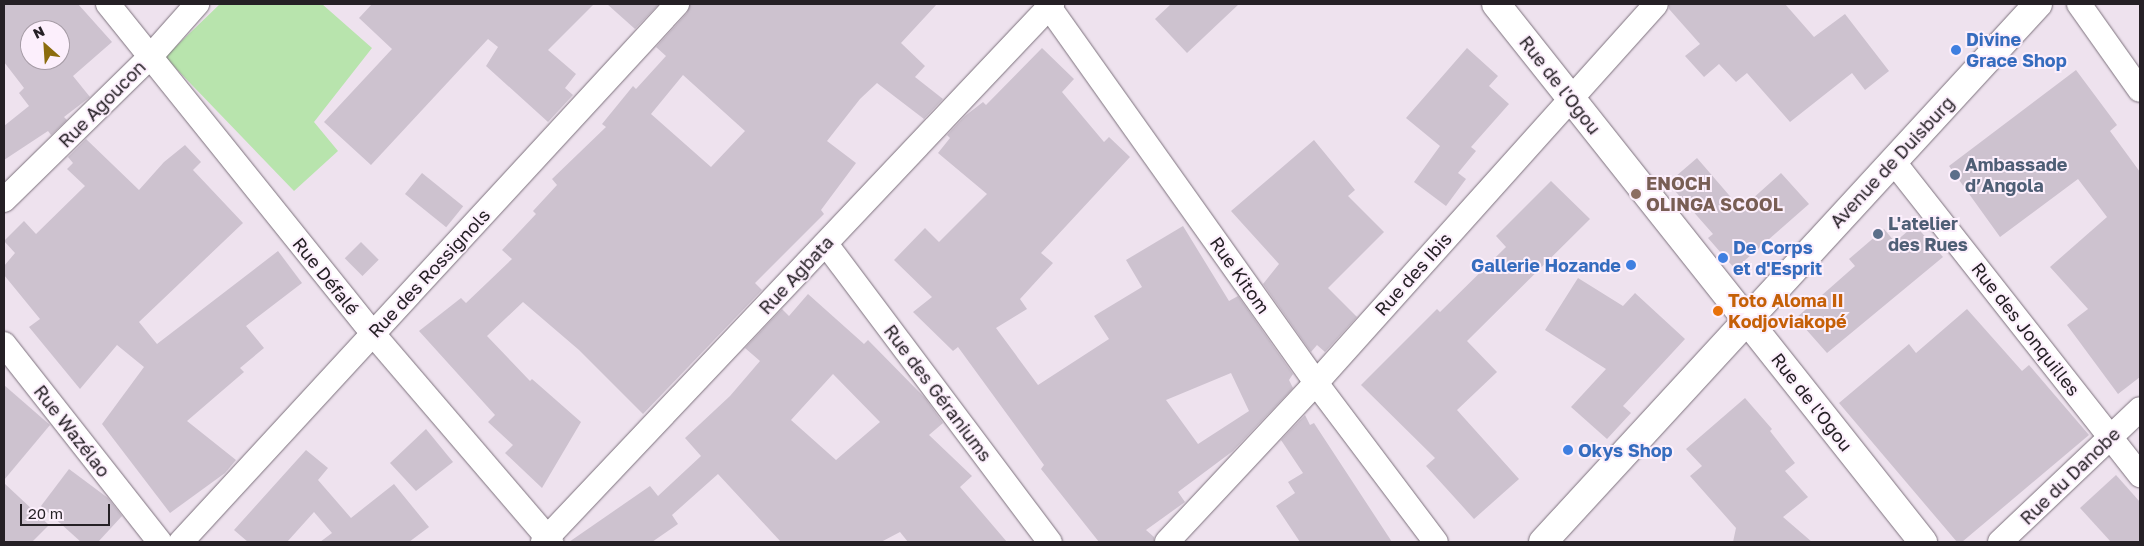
<!DOCTYPE html>
<html>
<head>
<meta charset="utf-8">
<style>
	body { margin:0 }
	#map { position:relative; width:2144px; height:546px; overflow:hidden; background:#eee2ee; font-family:"Golos Text",sans-serif }
	div>[style] { position:absolute }
	[style*='--x'] { left:calc(var(--x)*1px); top:calc(var(--y)*1px); width:calc(var(--w)*1px); rotate:calc(var(--a)*1deg) }
	.green>* { inset:0; background:#b8e4ad }
	.building>* { inset:0; background:#cdc2cf; transform-origin:0 0 }
	.roads { filter:drop-shadow(0 0 1px #7c717c) drop-shadow(0 0 1px #7c717c) }
	.minor>* { height:24px; margin:-12px; padding:0 12px; transform-origin:12px; border-radius:12px; background:#fff }
	.tertiary>* { height:28px; margin:-14px; padding:0 14px; transform-origin:14px; border-radius:14px; background:#fff }
	.dots>* { width:14px; height:14px; translate:-50% -50%; box-sizing:border-box; border:2px solid #fceffc; border-radius:50% }
	span { translate:-50% -50%; white-space:nowrap; text-align:center; line-height:1.15; -webkit-text-stroke:4px #fceffc; paint-order:stroke }
	.shop-label { font-size:18px; color:#366cbe; font-weight:700 }
	.left { translate:0 -50%; text-align:left }
	.right { translate:-100% -50%; text-align:right }
	.street-label { font-size:18px; color:#252025 }
	.service-label { font-size:18px; color:#4e5e75; font-weight:700 }
	.education-label { font-size:18px; color:#785e54; font-weight:700 }
	.food-label { font-size:18px; color:#c56008; font-weight:700 }
	.frame { position:absolute; inset:0; border:5px solid #252025; pointer-events:none }
	.north { position:absolute; left:20px; top:20px; width:50px; height:50px; box-sizing:border-box; background:#fceffc; border:1px solid #a69ca6; border-radius:50%; rotate:334deg; font-size:14px; font-weight:700; line-height:20px; text-align:center; color:#252025 }
	.north::after { content:''; display:block; margin:auto; width:18px; height:22px; background:#8c6c0e; clip-path:polygon(50% 0,100% 100%,50% 72%,0 100%) }
	.scale { position:absolute; left:20px; top:504px; width:90px; height:22px; box-sizing:border-box; border:2px solid #252025; border-top:0; padding-left:6px; font-size:15px; line-height:18px; white-space:nowrap; color:#252025; -webkit-text-stroke:4px #fceffc; paint-order:stroke }
</style>
</head>
<body>
<div id="map">
	<div class="green">
		<div style="clip-path:polygon(220px 4px,322px 4px,372px 48px,314px 122px,338px 151px,294px 191px,165px 57px)"></div>
	</div>
	<div class="building">
		<div style="clip-path:polygon(evenodd,4px 4px,78px 4px,112px 42px,73px 76px,90px 97px,64px 117px,67px 120px,51px 135px,48px 131px,4px 160px,4px 126px,29px 106px,19px 93px,24px 88px,4px 62px,4px 4px,30px 30px,60px 30px,60px 60px,30px 60px,30px 30px)"></div>
		<div style="clip-path:polygon(372px 4px,594px 4px,548px 50px,576px 74px,565px 88px,573px 95px,548px 122px,486px 66px,498px 47px,488px 39px,371px 165px,324px 122px,392px 49px,359px 18px)"></div>
		<div style="clip-path:polygon(607px 4px,659px 4px,635px 29px)"></div>
		<div style="clip-path:polygon(evenodd,690px 4px,937px 4px,901px 43px,925px 66px,915px 77px,943px 99px,924px 119px,877px 83px,860px 99px,827px 141px,856px 163px,821px 210px,824px 214px,755px 283px,762px 290px,643px 414px,579px 350px,523px 302px,487px 336px,530px 381px,532px 379px,581px 422px,542px 488px,505px 453px,513px 445px,488px 422px,495px 415px,419px 331px,461px 298px,466px 303px,512px 259px,502px 250px,536px 214px,533px 211px,557px 185px,552px 179px,606px 127px,602px 124px,633px 86px,636px 89px,666px 56px,656px 47px,687px 13px,690px 4px,683px 75px,745px 131px,711px 167px,651px 114px,683px 75px)"></div>
		<div style="clip-path:polygon(1171px 4px,1239px 4px,1187px 53px,1155px 19px)"></div>
		<div style="clip-path:polygon(1669px 4px,1785px 4px,1814px 37px,1845px 14px,1889px 71px,1865px 90px,1852px 73px,1790px 122px,1747px 73px,1736px 82px,1719px 64px,1704px 77px,1685px 56px,1700px 44px,1669px 9px)"></div>
		<div style="clip-path:polygon(evenodd,1042px 48px,1074px 79px,1062px 92px,1104px 142px,1109px 137px,1130px 157px,1041px 253px,1053px 263px,1020px 299px,1027px 309px,996px 328px,1038px 385px,1109px 339px,1094px 316px,1142px 287px,1126px 260px,1183px 226px,1229px 301px,1238px 296px,1293px 374px,1289px 380px,1293px 388px,1233px 451px,1178px 492px,1185px 502px,1146px 530px,1154px 537px,1154px 542px,1099px 542px,1041px 469px,1044px 465px,958px 347px,953px 351px,913px 312px,932px 297px,894px 260px,925px 228px,939px 242px,987px 194px,938px 153px,950px 138px,947px 135px,965px 116px,983px 102px,986px 105px,1042px 48px,1231px 373px,1249px 411px,1198px 444px,1166px 400px,1231px 373px)"></div>
		<div style="clip-path:polygon(1467px 48px,1498px 76px,1489px 86px,1509px 104px,1471px 147px,1476px 151px,1458px 173px,1466px 179px,1446px 206px,1414px 182px,1440px 146px,1406px 118px)"></div>
		<div style="clip-path:polygon(2076px 70px,2117px 125px,2110px 131px,2140px 172px,2140px 377px,2118px 394px,2067px 325px,2088px 309px,2050px 267px,2107px 217px,2078px 179px,2000px 237px,1949px 166px)"></div>
		<div style="clip-path:polygon(86px 139px,139px 190px,164px 162px,185px 145px,201px 162px,193px 170px,243px 223px,139px 322px,157px 344px,278px 251px,302px 283px,246px 326px,264px 348px,240px 368px,244px 372px,187px 421px,236px 460px,225px 473px,170px 513px,102px 424px,144px 367px,117px 345px,80px 389px,29px 327px,40px 319px,4px 275px,4px 266px,15px 253px,4px 241px,24px 221px,36px 234px,85px 186px,67px 169px,73px 163px,68px 157px)"></div>
		<div style="clip-path:polygon(1314px 140px,1355px 190px,1348px 196px,1384px 232px,1328px 288px,1357px 317px,1325px 352px,1317px 345px,1311px 352px,1263px 284px,1279px 264px,1231px 211px)"></div>
		<div style="clip-path:polygon(1697px 158px,1741px 209px,1781px 173px,1809px 204px,1735px 269px,1708px 238px,1713px 234px,1668px 183px)"></div>
		<div style="left:422px;top:173px;width:53px;height:27px;rotate:39deg"></div>
		<div style="clip-path:polygon(1551px 181px,1590px 219px,1467px 341px,1497px 372px,1457px 410px,1519px 479px,1474px 519px,1426px 466px,1435px 458px,1361px 385px,1437px 309px,1440px 312px,1506px 247px,1496px 236px)"></div>
		<div style="clip-path:polygon(1915px 225px,1943px 257px,1827px 353px,1796px 318px,1855px 266px,1849px 259px,1884px 229px,1895px 242px)"></div>
		<div style="left:361px;top:242px;width:25px;height:23px;rotate:45deg"></div>
		<div style="clip-path:polygon(1578px 278px,1623px 306px,1635px 293px,1685px 339px,1623px 406px,1631px 413px,1607px 439px,1571px 407px,1606px 369px,1545px 330px)"></div>
		<div style="clip-path:polygon(evenodd,808px 294px,864px 344px,868px 340px,925px 398px,943px 423px,929px 435px,972px 476px,960px 487px,1007px 542px,908px 542px,900px 532px,881px 542px,781px 542px,718px 474px,672px 515px,678px 524px,652px 542px,569px 542px,650px 486px,658px 496px,701px 456px,685px 438px,730px 396px,760px 361px,745px 348px,782px 309px,789px 316px,808px 294px,833px 374px,880px 422px,836px 460px,791px 420px,833px 374px)"></div>
		<div style="clip-path:polygon(1967px 309px,2022px 371px,2029px 365px,2089px 435px,1962px 542px,1957px 542px,1839px 403px,1909px 344px,1916px 353px)"></div>
		<div style="clip-path:polygon(4px 385px,50px 425px,4px 480px)"></div>
		<div style="clip-path:polygon(1745px 398px,1772px 429px,1770px 431px,1795px 463px,1785px 471px,1808px 497px,1783px 517px,1812px 542px,1733px 542px,1736px 528px,1690px 476px,1702px 466px,1686px 449px)"></div>
		<div style="clip-path:polygon(1305px 415px,1310px 425px,1314px 423px,1392px 542px,1300px 542px,1276px 506px,1295px 493px,1288px 482px,1303px 473px,1281px 440px)"></div>
		<div style="clip-path:polygon(426px 429px,453px 462px,416px 491px,390px 463px)"></div>
		<div style="clip-path:polygon(306px 450px,328px 468px,318px 480px,351px 518px,394px 484px,429px 527px,409px 542px,320px 542px,332px 533px,314px 512px,287px 542px,248px 542px,234px 530px)"></div>
		<div style="clip-path:polygon(69px 469px,108px 498px,122px 516px,98px 542px,81px 542px,41px 506px)"></div>
		<div style="clip-path:polygon(2116px 475px,2140px 502px,2140px 542px,2111px 542px,2080px 508px)"></div>
		<div style="clip-path:polygon(4px 483px,49px 525px,32px 542px,4px 542px)"></div>
	</div>
	<div class="roads">
		<div class="minor">
			<div style="--x:108;--y:4;--w:423;--a:51.2"></div>
			<div style="--x:373;--y:334;--w:274;--a:49.4"></div>
			<div style="--x:1047;--y:4;--w:465;--a:54.6"></div>
			<div style="--x:1316;--y:383;--w:199;--a:53"></div>
			<div style="--x:2079;--y:4;--w:105;--a:54.7"></div>
			<div style="--x:1893;--y:161;--w:400;--a:51.8"></div>
			<div style="--x:4;--y:200;--w:204;--a:-44.4"></div>
			<div style="--x:150;--y:57;--w:71;--a:-48.4"></div>
			<div style="--x:826;--y:244;--w:373;--a:53.1"></div>
			<div style="--x:4;--y:344;--w:252;--a:51.8"></div>
			<div style="--x:181;--y:542;--w:732;--a:-47.33"></div>
			<div style="--x:543;--y:542;--w:741;--a:-46.59"></div>
			<div style="--x:1167;--y:542;--w:218;--a:-46.9"></div>
			<div style="--x:1316;--y:383;--w:509;--a:-48.1"></div>
			<div style="--x:2000;--y:542;--w:193;--a:-43.5"></div>
		</div>
		<div class="tertiary">
			<div style="--x:1496;--y:4;--w:687;--a:51.56"></div>
			<div style="--x:1543;--y:542;--w:731;--a:-47.38"></div>
		</div>
	</div>
	<div class="dots">
		<div style="left:1956px;top:50px;background:#3f7fe0"></div>
		<div style="left:1955px;top:175px;background:#5c6f8a"></div>
		<div style="left:1636px;top:194px;background:#8d6e63"></div>
		<div style="left:1878px;top:234px;background:#5c6f8a"></div>
		<div style="left:1723px;top:258px;background:#3f7fe0"></div>
		<div style="left:1631px;top:265px;background:#3f7fe0"></div>
		<div style="left:1718px;top:311px;background:#e8710a"></div>
		<div style="left:1568px;top:450px;background:#3f7fe0"></div>
	</div>
	<div class="shop-label">
		<span class="left" style="left:1966px;top:50px">Divine<br>Grace Shop</span>
		<span class="left" style="left:1733px;top:258px">De Corps<br>et d'Esprit</span>
		<span class="right" style="left:1621px;top:265px">Gallerie Hozande</span>
		<span class="left" style="left:1578px;top:450px">Okys Shop</span>
	</div>
	<div class="street-label">
		<span style="left:1560px;top:85px;rotate:52deg">Rue de l'Ogou</span>
		<span style="left:102px;top:104px;rotate:-45deg">Rue Agoucon</span>
		<span style="left:1892px;top:162px;rotate:-47deg">Avenue de Duisburg</span>
		<span style="left:429px;top:273px;rotate:-47deg">Rue des Rossignols</span>
		<span style="left:1413px;top:274px;rotate:-48deg">Rue des Ibis</span>
		<span style="left:796px;top:275px;rotate:-47deg">Rue Agbata</span>
		<span style="left:1240px;top:275px;rotate:55deg">Rue Kitom</span>
		<span style="left:326px;top:276px;rotate:51deg">Rue Défalé</span>
		<span style="left:2026px;top:329px;rotate:52deg">Rue des Jonquilles</span>
		<span style="left:938px;top:393px;rotate:53deg">Rue des Géraniums</span>
		<span style="left:1812px;top:402px;rotate:52deg">Rue de l'Ogou</span>
		<span style="left:72px;top:431px;rotate:52deg">Rue Wazélao</span>
		<span style="left:2070px;top:476px;rotate:-44deg">Rue du Danobe</span>
	</div>
	<div class="service-label">
		<span class="left" style="left:1965px;top:175px">Ambassade<br>d’Angola</span>
		<span class="left" style="left:1888px;top:234px">L'atelier<br>des Rues</span>
	</div>
	<div class="education-label">
		<span class="left" style="left:1646px;top:194px">ENOCH<br>OLINGA SCOOL</span>
	</div>
	<div class="food-label">
		<span class="left" style="left:1728px;top:311px">Toto Aloma II<br>Kodjoviakopé</span>
	</div>
	<div class="frame"></div>
	<div class="north">N</div>
	<div class="scale">20 m</div>
</div>
</body>
</html>
